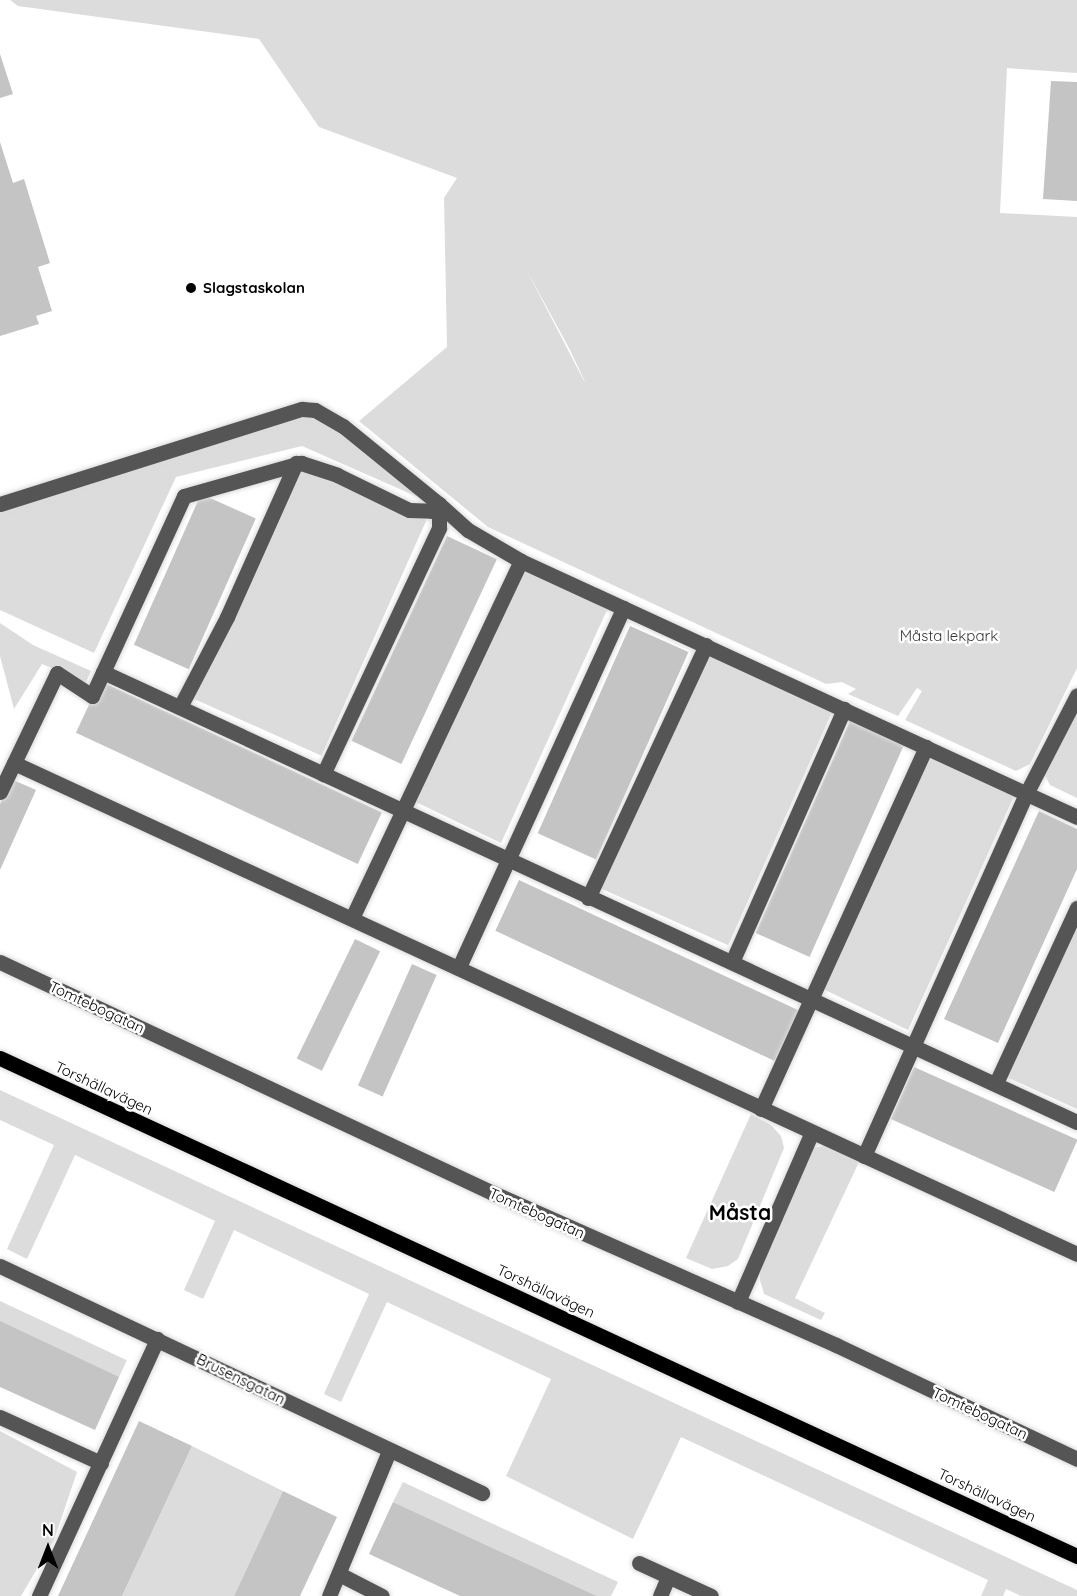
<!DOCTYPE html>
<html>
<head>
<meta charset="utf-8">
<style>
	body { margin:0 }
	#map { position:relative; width:1077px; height:1596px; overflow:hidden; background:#fff; font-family:Quicksand,sans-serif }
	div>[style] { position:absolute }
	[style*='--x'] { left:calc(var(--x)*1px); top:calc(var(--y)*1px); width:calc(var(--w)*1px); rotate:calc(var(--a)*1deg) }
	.green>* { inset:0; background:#dcdcdc; transform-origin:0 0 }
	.building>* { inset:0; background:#c4c4c4; transform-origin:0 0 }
	.roads { filter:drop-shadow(0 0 2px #dbdbdb) drop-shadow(0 0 2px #dbdbdb) }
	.minor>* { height:15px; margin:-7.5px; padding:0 7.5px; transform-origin:7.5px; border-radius:7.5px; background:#555 }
	.major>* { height:15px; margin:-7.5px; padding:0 7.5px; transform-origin:7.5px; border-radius:7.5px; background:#000 }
	.dots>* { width:16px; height:16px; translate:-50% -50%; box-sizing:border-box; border:3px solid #fff; border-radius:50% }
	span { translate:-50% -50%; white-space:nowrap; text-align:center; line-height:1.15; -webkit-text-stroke:5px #fff; paint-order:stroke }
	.poi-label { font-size:15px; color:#000; font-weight:700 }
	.left { translate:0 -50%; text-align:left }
	.park-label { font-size:15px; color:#333 }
	.street-label { font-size:15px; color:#000 }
	.district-label { font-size:21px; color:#000; font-weight:700 }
	.north { position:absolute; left:18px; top:1518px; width:60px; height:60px; -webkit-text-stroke:4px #fff; paint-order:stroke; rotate:0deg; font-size:16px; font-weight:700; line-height:24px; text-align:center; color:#000 }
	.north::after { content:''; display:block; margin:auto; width:21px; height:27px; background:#000; clip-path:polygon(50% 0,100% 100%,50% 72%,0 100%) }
</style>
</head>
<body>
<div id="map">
	<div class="green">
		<div style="clip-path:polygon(evenodd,10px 0,1077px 0,1077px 73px,1007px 68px,1000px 213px,1077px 217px,1077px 668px,1030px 764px,1016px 771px,905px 720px,922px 691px,917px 688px,898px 716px,848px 694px,856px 689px,842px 682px,826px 684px,488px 527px,359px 421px,447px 347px,444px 198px,457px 178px,319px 127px,259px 39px,18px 6px,10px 0,525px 267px,570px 350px,585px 382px,584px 381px,525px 267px)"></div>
		<div style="clip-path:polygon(276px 413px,323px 417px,427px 501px,302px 446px,176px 477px,94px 653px,0 610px,0 502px)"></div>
		<div style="left:294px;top:461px;width:145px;height:258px;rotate:24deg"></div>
		<div style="clip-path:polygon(533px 566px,601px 596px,607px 610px,501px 843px,416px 802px,518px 573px)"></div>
		<div style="clip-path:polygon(0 623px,33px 645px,91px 671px,86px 682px,42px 664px,14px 709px,0 656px)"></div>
		<div style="left:702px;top:650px;width:144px;height:259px;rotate:24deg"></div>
		<div style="clip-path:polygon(1077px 706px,1077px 798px,1050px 785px,1044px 774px)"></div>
		<div style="clip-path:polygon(940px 752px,1014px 796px,908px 1030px,823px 989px,925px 759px)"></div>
		<div style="clip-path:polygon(1077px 909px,1077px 1109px,1002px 1075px)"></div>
		<div style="clip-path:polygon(0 1090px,1077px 1590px,1077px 1596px,1021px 1596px,1006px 1589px,1003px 1596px,981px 1596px,988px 1580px,681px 1437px,633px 1539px,506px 1476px,551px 1379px,387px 1302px,341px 1402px,324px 1394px,369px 1294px,234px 1230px,203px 1299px,184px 1290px,215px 1221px,75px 1155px,27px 1259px,7px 1249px,54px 1145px,0 1120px)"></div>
		<div style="clip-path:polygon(751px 1114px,771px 1125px,781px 1136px,784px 1148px,738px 1259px,728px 1266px,712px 1269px,686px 1258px)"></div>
		<div style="clip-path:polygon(824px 1146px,859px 1162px,795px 1298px,825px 1313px,821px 1320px,764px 1294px,760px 1280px,760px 1266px,813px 1148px)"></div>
		<div style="left:0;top:1301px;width:140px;height:20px;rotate:25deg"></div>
		<div style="clip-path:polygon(0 1431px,77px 1472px,54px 1540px,21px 1596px,0 1596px)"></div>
		<div style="clip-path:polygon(192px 1446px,283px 1491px,234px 1596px,122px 1596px)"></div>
		<div style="clip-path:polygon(403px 1482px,618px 1582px,611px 1596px,597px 1596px,393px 1502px)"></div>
	</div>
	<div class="building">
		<div style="clip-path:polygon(0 54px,13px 94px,0 98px)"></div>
		<div style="clip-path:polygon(1051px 81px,1077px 82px,1077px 201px,1043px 199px)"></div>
		<div style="clip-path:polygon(0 142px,13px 183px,24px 179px,50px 263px,38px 267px,52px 311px,36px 316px,39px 324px,0 336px)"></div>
		<div style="left:201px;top:494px;width:60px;height:165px;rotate:24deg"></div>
		<div style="left:447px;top:536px;width:55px;height:226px;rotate:25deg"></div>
		<div style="left:630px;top:626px;width:64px;height:227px;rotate:24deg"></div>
		<div style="left:100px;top:681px;width:311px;height:57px;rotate:25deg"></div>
		<div style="left:850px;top:721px;width:59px;height:232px;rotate:24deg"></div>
		<div style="clip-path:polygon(11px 779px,36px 790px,0 870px,0 804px)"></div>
		<div style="clip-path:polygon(1039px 811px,1077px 829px,1077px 869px,998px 1043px,944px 1019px)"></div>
		<div style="left:519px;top:880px;width:310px;height:56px;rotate:25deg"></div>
		<div style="left:355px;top:939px;width:28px;height:133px;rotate:26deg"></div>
		<div style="left:412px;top:964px;width:27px;height:133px;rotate:24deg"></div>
		<div style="left:914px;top:1067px;width:179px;height:57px;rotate:24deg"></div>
		<div style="clip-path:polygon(0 1321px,119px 1377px,95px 1430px,0 1387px)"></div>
		<div style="clip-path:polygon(139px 1421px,192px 1446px,122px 1596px,58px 1596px)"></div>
		<div style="clip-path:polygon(283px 1491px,337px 1517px,300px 1596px,234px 1596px)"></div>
		<div style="clip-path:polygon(393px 1502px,597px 1596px,460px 1596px,369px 1554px)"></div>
	</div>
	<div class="roads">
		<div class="minor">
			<div style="--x:0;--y:504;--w:317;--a:-17.5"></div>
			<div style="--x:302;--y:409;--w:13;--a:4"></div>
			<div style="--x:315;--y:410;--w:32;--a:30"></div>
			<div style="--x:343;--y:426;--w:124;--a:39.1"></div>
			<div style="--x:439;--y:504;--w:24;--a:90"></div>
			<div style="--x:439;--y:528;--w:272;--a:115.2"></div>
			<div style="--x:103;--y:672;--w:1073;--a:24.8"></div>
			<div style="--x:180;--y:707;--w:102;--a:-62.4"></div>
			<div style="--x:227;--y:617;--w:169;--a:-65.9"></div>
			<div style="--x:14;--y:763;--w:1171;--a:24.79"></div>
			<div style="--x:0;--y:792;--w:132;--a:-64.4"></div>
			<div style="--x:57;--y:673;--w:42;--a:33.3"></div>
			<div style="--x:92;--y:696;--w:220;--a:-65.3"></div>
			<div style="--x:184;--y:496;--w:122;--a:-15.8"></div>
			<div style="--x:301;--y:463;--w:38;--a:18"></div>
			<div style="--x:337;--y:475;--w:80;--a:25.9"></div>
			<div style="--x:409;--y:510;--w:23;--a:2"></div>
			<div style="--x:432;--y:511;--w:10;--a:-45"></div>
			<div style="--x:439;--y:504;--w:39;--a:42"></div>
			<div style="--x:468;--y:530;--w:61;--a:30.3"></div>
			<div style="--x:521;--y:561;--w:612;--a:24.72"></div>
			<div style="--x:588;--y:898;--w:279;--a:-65"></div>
			<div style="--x:352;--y:918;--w:395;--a:-64.7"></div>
			<div style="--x:0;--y:962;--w:544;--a:25.11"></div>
			<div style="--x:493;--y:1193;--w:375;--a:23.9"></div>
			<div style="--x:836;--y:1345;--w:267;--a:25.3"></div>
			<div style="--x:732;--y:962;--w:277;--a:-66.1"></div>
			<div style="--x:459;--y:967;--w:395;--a:-65.4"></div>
			<div style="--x:996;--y:1083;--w:193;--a:-65.2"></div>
			<div style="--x:761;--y:1109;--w:398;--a:-65.5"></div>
			<div style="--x:864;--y:1156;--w:397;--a:-65.9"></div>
			<div style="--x:1026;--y:794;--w:111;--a:-62.7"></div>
			<div style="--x:0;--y:1266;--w:533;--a:25.22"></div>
			<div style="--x:738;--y:1302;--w:185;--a:-66.5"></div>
			<div style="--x:0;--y:1417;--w:111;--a:24.5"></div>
			<div style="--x:639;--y:1563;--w:79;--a:24.6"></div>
			<div style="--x:339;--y:1574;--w:48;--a:27.1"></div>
			<div style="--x:39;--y:1596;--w:283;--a:-65.3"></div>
			<div style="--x:329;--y:1596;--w:157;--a:-67.5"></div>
			<div style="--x:660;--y:1596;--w:21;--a:-67"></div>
		</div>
		<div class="major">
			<div style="--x:0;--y:1058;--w:1187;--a:24.82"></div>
		</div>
	</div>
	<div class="dots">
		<div style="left:191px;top:288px;background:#000"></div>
	</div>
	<div class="poi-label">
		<span class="left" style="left:203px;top:288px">Slagstaskolan</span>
	</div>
	<div class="park-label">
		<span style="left:949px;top:636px">Måsta lekpark</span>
	</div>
	<div class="street-label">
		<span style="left:97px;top:1007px;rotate:25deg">Tomtebogatan</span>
		<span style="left:104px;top:1088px;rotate:25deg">Torshällavägen</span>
		<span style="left:537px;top:1213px;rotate:24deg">Tomtebogatan</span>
		<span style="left:546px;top:1291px;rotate:25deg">Torshällavägen</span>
		<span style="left:241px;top:1379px;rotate:26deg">Brusensgatan</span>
		<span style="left:980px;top:1413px;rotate:25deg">Tomtebogatan</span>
		<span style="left:987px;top:1495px;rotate:25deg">Torshällavägen</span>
	</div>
	<div class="district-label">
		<span style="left:740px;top:1212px">Måsta</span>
	</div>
	<div class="north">N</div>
</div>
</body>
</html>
